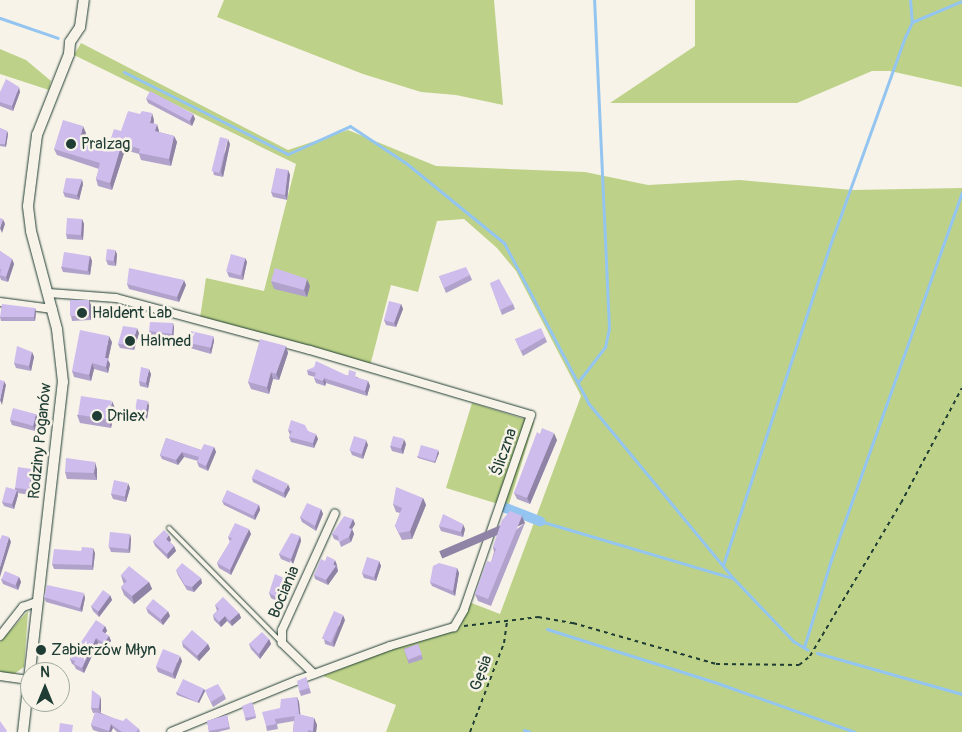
<!DOCTYPE html>
<html>
<head>
<meta charset="utf-8">
<style>
	body { margin:0 }
	#map { position:relative; width:962px; height:732px; overflow:hidden; background:#f7f3e8; font-family:Pangolin,sans-serif }
	div>[style] { position:absolute }
	[style*='--x'] { left:calc(var(--x)*1px); top:calc(var(--y)*1px); width:calc(var(--w)*1px); rotate:calc(var(--a)*1deg) }
	.green>* { inset:0; background:#bdd288; transform-origin:0 0 }
	.stream>* { height:3px; margin:-1.5px; padding:0 1.5px; transform-origin:1.5px; border-radius:1.5px; background:#94c5f0 }
	.canal>* { height:10px; margin:-5px; padding:0 5px; transform-origin:5px; border-radius:5px; background:#94c5f0 }
	.path>* { height:2px; margin-top:-1px; transform-origin:0; background:repeating-linear-gradient(90deg,#1f3d34 0 4px,transparent 0 8px) }
	.roads { filter:drop-shadow(0 0 1px #1f3d34) drop-shadow(0 0 1px #1f3d34) }
	.service>* { height:4px; margin:-2px; padding:0 2px; transform-origin:2px; border-radius:2px; background:#f7f3e8 }
	.minor>* { height:8px; margin:-4px; padding:0 4px; transform-origin:4px; border-radius:4px; background:#f7f3e8 }
	.tertiary>* { height:10px; margin:-5px; padding:0 5px; transform-origin:5px; border-radius:5px; background:#f7f3e8 }
	.wall>* { inset:0; background:#b1a2cc; transform-origin:0 0 }
	.shaded-wall>* { inset:0; background:#9084a6; transform-origin:0 0 }
	.building>* { inset:0; background:#cebced; transform-origin:0 0 }
	.dots>* { width:14px; height:14px; translate:-50% -50%; box-sizing:border-box; border:2px solid #f7f3e8; border-radius:50% }
	span { translate:-50% -50%; white-space:nowrap; text-align:center; line-height:1.15; -webkit-text-stroke:5px #f7f3e8; paint-order:stroke }
	.poi-label { font-size:16px; color:#1f3d34 }
	.left { translate:0 -50%; text-align:left }
	.street-label { font-size:16px; color:#1f3d34 }
	.north { position:absolute; left:20px; top:662px; width:50px; height:50px; box-sizing:border-box; background:#f7f3e8; border:1px solid #a1aaa0; border-radius:50%; rotate:0deg; font-size:14px; font-weight:700; line-height:20px; text-align:center; color:#1f3d34 }
	.north::after { content:''; display:block; margin:auto; width:18px; height:22px; background:#1f3d34; clip-path:polygon(50% 0,100% 100%,50% 72%,0 100%) }
</style>
</head>
<body>
<div id="map">
	<div class="green">
		<div style="clip-path:polygon(224px 0,494px 0,503px 105px,456px 95px,421px 92px,363px 74px,217px 17px)"></div>
		<div style="clip-path:polygon(695px 0,962px 0,962px 87px,890px 71px,872px 71px,797px 103px,610px 103px,695px 46px)"></div>
		<div style="clip-path:polygon(81px 43px,288px 150px,348px 130px,436px 166px,585px 172px,648px 185px,740px 180px,852px 190px,962px 188px,962px 732px,386px 732px,396px 705px,323px 676px,391px 649px,458px 629px,469px 602px,500px 614px,581px 396px,516px 271px,497px 248px,464px 219px,437px 221px,418px 292px,391px 285px,370px 366px,295px 342px,200px 318px,206px 278px,264px 291px,296px 164px,74px 55px)"></div>
		<div style="clip-path:polygon(0 49px,26px 60px,51px 81px,49px 90px,0 74px)"></div>
		<div style="left:472px;top:403px;width:65px;height:89px;rotate:17deg"></div>
		<div style="clip-path:polygon(28px 611px,24px 667px,14px 674px,6px 674px,0 671px,0 642px)"></div>
	</div>
	<div class="stream">
		<div style="--x:910;--y:0;--w:22;--a:85"></div>
		<div style="--x:0;--y:18;--w:61;--a:19"></div>
		<div style="--x:124;--y:72;--w:183;--a:26.6"></div>
		<div style="--x:288;--y:154;--w:68;--a:-24.3"></div>
		<div style="--x:350;--y:126;--w:67;--a:33.5"></div>
		<div style="--x:406;--y:163;--w:127;--a:39.2"></div>
		<div style="--x:504;--y:243;--w:182;--a:62.2"></div>
		<div style="--x:589;--y:404;--w:227;--a:50.4"></div>
		<div style="--x:734;--y:579;--w:86;--a:46.4"></div>
		<div style="--x:793;--y:641;--w:17;--a:31"></div>
		<div style="--x:578;--y:382;--w:44;--a:-52.4"></div>
		<div style="--x:605;--y:347;--w:19;--a:-78"></div>
		<div style="--x:609;--y:328;--w:328;--a:-92.6"></div>
		<div style="--x:540;--y:521;--w:201;--a:16.5"></div>
		<div style="--x:723;--y:565;--w:349;--a:-71.5"></div>
		<div style="--x:834;--y:234;--w:209;--a:-70.2"></div>
		<div style="--x:905;--y:37;--w:17;--a:-65"></div>
		<div style="--x:912;--y:22;--w:54;--a:-22.8"></div>
		<div style="--x:547;--y:629;--w:182;--a:17.6"></div>
		<div style="--x:720;--y:684;--w:143;--a:19.6"></div>
		<div style="--x:804;--y:647;--w:91;--a:-72.8"></div>
		<div style="--x:831;--y:560;--w:390;--a:-70.4"></div>
		<div style="--x:817;--y:653;--w:151;--a:15.8"></div>
		<div style="--x:524;--y:730;--w:6;--a:18"></div>
	</div>
	<div class="canal">
		<div style="--x:503;--y:507;--w:40;--a:21"></div>
	</div>
	<div class="path">
		<div style="--x:464;--y:626;--w:75;--a:-6.9"></div>
		<div style="--x:538;--y:617;--w:36;--a:10"></div>
		<div style="--x:573;--y:623;--w:149;--a:16"></div>
		<div style="--x:716;--y:664;--w:83;--a:0.7"></div>
		<div style="--x:799;--y:665;--w:14;--a:-39"></div>
		<div style="--x:810;--y:656;--w:178;--a:-59.3"></div>
		<div style="--x:901;--y:503;--w:130;--a:-62.1"></div>
		<div style="--x:470;--y:732;--w:95;--a:-69.1"></div>
		<div style="--x:504;--y:643;--w:22;--a:-82"></div>
	</div>
	<div class="roads">
		<div class="service">
			<div style="--x:169;--y:528;--w:161;--a:45.5"></div>
		</div>
		<div class="minor">
			<div style="--x:49;--y:293;--w:67;--a:4.3"></div>
			<div style="--x:116;--y:298;--w:201;--a:15"></div>
			<div style="--x:310;--y:350;--w:230;--a:16.4"></div>
			<div style="--x:531;--y:415;--w:206;--a:109"></div>
			<div style="--x:464;--y:610;--w:20;--a:120"></div>
			<div style="--x:454;--y:627;--w:67;--a:163.5"></div>
			<div style="--x:390;--y:646;--w:98;--a:159.7"></div>
			<div style="--x:298;--y:680;--w:137;--a:157.7"></div>
			<div style="--x:0;--y:302;--w:53;--a:7.5"></div>
			<div style="--x:0;--y:636;--w:37;--a:-52"></div>
			<div style="--x:23;--y:607;--w:15;--a:-20"></div>
			<div style="--x:314;--y:674;--w:45;--a:-135.9"></div>
			<div style="--x:282;--y:643;--w:13;--a:-90"></div>
			<div style="--x:282;--y:630;--w:128;--a:-65.6"></div>
			<div style="--x:0;--y:676;--w:27;--a:8"></div>
		</div>
		<div class="tertiary">
			<div style="--x:23;--y:732;--w:352;--a:-83.5"></div>
			<div style="--x:63;--y:382;--w:53;--a:-96.5"></div>
			<div style="--x:57;--y:329;--w:101;--a:-104.9"></div>
			<div style="--x:31;--y:231;--w:25;--a:-97"></div>
			<div style="--x:28;--y:206;--w:72;--a:-82.8"></div>
			<div style="--x:37;--y:135;--w:87;--a:-68.4"></div>
			<div style="--x:69;--y:54;--w:12;--a:-85"></div>
			<div style="--x:70;--y:42;--w:18;--a:-56"></div>
			<div style="--x:80;--y:27;--w:27;--a:-82"></div>
		</div>
	</div>
	<div class="wall">
		<div style="clip-path:polygon(0 92px,20px 92px,13px 111px,0 106px)"></div>
		<div style="clip-path:polygon(146px 98px,193px 114px,195px 119px,192px 126px,148px 103px)"></div>
		<div style="clip-path:polygon(154px 120px,154px 124px,159px 131px,159px 132px,174px 136px,177px 142px,171px 166px,141px 160px,139px 154px,125px 150px,112px 190px,98px 186px,96px 179px,99px 169px,57px 155px,54px 149px,86px 133px,84px 139px,108px 147px,121px 131px)"></div>
		<div style="clip-path:polygon(0 128px,7px 131px,8px 134px,6px 147px,0 146px)"></div>
		<div style="clip-path:polygon(230px 144px,223px 177px,214px 175px,213px 171px)"></div>
		<div style="clip-path:polygon(288px 170px,290px 175px,287px 200px,273px 197px,271px 192px)"></div>
		<div style="clip-path:polygon(83px 184px,79px 200px,65px 197px,63px 192px)"></div>
		<div style="clip-path:polygon(82px 219px,84px 224px,83px 240px,67px 239px,66px 234px)"></div>
		<div style="clip-path:polygon(0 251px,12px 259px,14px 264px,8px 282px,1px 280px,0 277px)"></div>
		<div style="clip-path:polygon(117px 254px,116px 266px,108px 265px,106px 260px)"></div>
		<div style="clip-path:polygon(90px 256px,92px 261px,90px 275px,63px 272px,61px 267px)"></div>
		<div style="clip-path:polygon(245px 258px,247px 262px,243px 280px,229px 277px,227px 272px)"></div>
		<div style="clip-path:polygon(470px 275px,472px 280px,446px 293px,439px 276px)"></div>
		<div style="clip-path:polygon(271px 281px,310px 286px,307px 297px,274px 289px)"></div>
		<div style="clip-path:polygon(490px 283px,513px 304px,515px 309px,502px 315px)"></div>
		<div style="clip-path:polygon(127px 284px,186px 285px,179px 302px,129px 289px)"></div>
		<div style="clip-path:polygon(401px 304px,403px 309px,396px 327px,386px 325px,384px 320px)"></div>
		<div style="clip-path:polygon(91px 305px,91px 320px,72px 321px,71px 316px)"></div>
		<div style="clip-path:polygon(35px 308px,36px 312px,35px 321px,1px 321px,0 317px)"></div>
		<div style="clip-path:polygon(173px 323px,174px 328px,173px 339px,151px 336px,149px 331px)"></div>
		<div style="clip-path:polygon(139px 333px,134px 350px,120px 348px,118px 344px)"></div>
		<div style="clip-path:polygon(213px 336px,214px 341px,211px 354px,190px 348px,188px 343px)"></div>
		<div style="clip-path:polygon(545px 337px,547px 342px,523px 356px,515px 339px)"></div>
		<div style="clip-path:polygon(112px 342px,108px 360px,110px 364px,108px 373px,94px 369px,91px 381px,74px 377px,72px 371px)"></div>
		<div style="clip-path:polygon(286px 346px,288px 353px,279px 380px,273px 379px,269px 394px,251px 389px,248px 382px)"></div>
		<div style="clip-path:polygon(32px 352px,34px 357px,31px 371px,16px 368px,14px 363px)"></div>
		<div style="clip-path:polygon(307px 370px,358px 377px,358px 378px,368px 381px,370px 386px,367px 396px,326px 383px,325px 386px,316px 383px,314px 378px,315px 377px,308px 375px)"></div>
		<div style="clip-path:polygon(151px 374px,148px 388px,140px 386px,139px 381px)"></div>
		<div style="clip-path:polygon(149px 406px,147px 419px,136px 417px,134px 412px)"></div>
		<div style="clip-path:polygon(115px 408px,111px 428px,80px 423px,77px 415px)"></div>
		<div style="clip-path:polygon(36px 414px,38px 419px,35px 431px,12px 425px,10px 420px)"></div>
		<div style="clip-path:polygon(288px 430px,308px 431px,318px 439px,314px 448px,291px 442px,289px 437px,290px 435px)"></div>
		<div style="clip-path:polygon(540px 434px,557px 440px,530px 504px,517px 499px,514px 493px)"></div>
		<div style="clip-path:polygon(166px 438px,201px 450px,214px 447px,216px 452px,208px 471px,199px 467px,197px 462px,198px 461px,184px 457px,178px 465px,162px 459px,160px 455px)"></div>
		<div style="clip-path:polygon(406px 444px,403px 454px,392px 451px,390px 446px)"></div>
		<div style="clip-path:polygon(368px 445px,363px 459px,352px 455px,350px 450px)"></div>
		<div style="clip-path:polygon(439px 453px,435px 463px,418px 458px,417px 456px)"></div>
		<div style="clip-path:polygon(32px 469px,33px 474px,30px 495px,18px 493px,18px 495px,14px 509px,4px 506px,2px 502px,15px 490px,15px 488px)"></div>
		<div style="clip-path:polygon(97px 469px,97px 480px,67px 479px,65px 472px)"></div>
		<div style="clip-path:polygon(252px 478px,290px 489px,285px 498px,253px 482px)"></div>
		<div style="clip-path:polygon(130px 488px,126px 502px,113px 499px,111px 494px)"></div>
		<div style="clip-path:polygon(423px 498px,426px 505px,412px 539px,402px 540px,395px 526px,400px 513px,396px 512px,393px 504px)"></div>
		<div style="clip-path:polygon(222px 501px,259px 505px,260px 510px,255px 520px,224px 505px)"></div>
		<div style="clip-path:polygon(321px 509px,323px 514px,316px 531px,302px 522px,300px 517px)"></div>
		<div style="clip-path:polygon(353px 519px,355px 524px,352px 529px,354px 534px,351px 542px,341px 547px,339px 541px,334px 539px,332px 534px)"></div>
		<div style="clip-path:polygon(525px 523px,491px 606px,478px 601px,475px 594px,491px 562px,494px 552px,493px 547px)"></div>
		<div style="clip-path:polygon(439px 526px,465px 529px,463px 537px,441px 531px)"></div>
		<div style="clip-path:polygon(130px 534px,131px 539px,130px 553px,111px 552px,109px 547px)"></div>
		<div style="clip-path:polygon(251px 534px,231px 575px,219px 568px,217px 563px,230px 542px,228px 537px)"></div>
		<div style="clip-path:polygon(300px 536px,301px 541px,293px 564px,281px 559px,279px 554px)"></div>
		<div style="clip-path:polygon(171px 540px,170px 542px,174px 546px,176px 551px,168px 559px,155px 546px,153px 541px)"></div>
		<div style="clip-path:polygon(95px 553px,93px 570px,54px 569px,52px 564px)"></div>
		<div style="clip-path:polygon(379px 561px,381px 566px,376px 581px,364px 578px,362px 573px)"></div>
		<div style="clip-path:polygon(337px 565px,338px 571px,328px 585px,315px 579px,314px 575px)"></div>
		<div style="clip-path:polygon(457px 568px,459px 573px,455px 596px,432px 586px,430px 582px)"></div>
		<div style="clip-path:polygon(176px 570px,202px 583px,194px 592px,187px 590px,178px 575px)"></div>
		<div style="clip-path:polygon(121px 575px,149px 582px,152px 589px,134px 604px,124px 595px,121px 587px,124px 584px,123px 582px)"></div>
		<div style="clip-path:polygon(19px 577px,21px 582px,18px 590px,3px 584px,1px 579px)"></div>
		<div style="clip-path:polygon(286px 579px,288px 584px,280px 603px,271px 598px,269px 593px)"></div>
		<div style="clip-path:polygon(110px 595px,112px 600px,99px 617px,93px 611px,91px 606px)"></div>
		<div style="clip-path:polygon(44px 597px,85px 598px,82px 612px,46px 602px)"></div>
		<div style="clip-path:polygon(215px 605px,239px 613px,241px 618px,232px 626px,227px 621px,221px 627px,214px 620px,213px 615px,217px 611px)"></div>
		<div style="clip-path:polygon(146px 608px,170px 616px,163px 625px,148px 613px)"></div>
		<div style="clip-path:polygon(345px 620px,334px 647px,325px 644px,324px 639px)"></div>
		<div style="clip-path:polygon(105px 626px,107px 631px,105px 634px,109px 636px,111px 641px,105px 648px,98px 643px,84px 673px,76px 669px,74px 665px,72px 664px,70px 659px,79px 645px)"></div>
		<div style="clip-path:polygon(269px 639px,271px 644px,260px 659px,251px 649px,249px 644px)"></div>
		<div style="clip-path:polygon(182px 642px,208px 644px,210px 649px,199px 661px,183px 647px)"></div>
		<div style="left:418px;top:644px;width:16px;height:15px;rotate:72deg"></div>
		<div style="clip-path:polygon(182px 661px,175px 679px,158px 672px,156px 667px)"></div>
		<div style="clip-path:polygon(306px 677px,311px 693px,301px 696px,299px 691px)"></div>
		<div style="clip-path:polygon(204px 689px,205px 691px,199px 703px,177px 695px,176px 692px)"></div>
		<div style="clip-path:polygon(205px 690px,224px 694px,226px 699px,213px 707px)"></div>
		<div style="clip-path:polygon(100px 696px,101px 701px,101px 713px,139px 729px,140px 732px,117px 732px,113px 728px,111px 732px,99px 732px,93px 730px,91px 725px,95px 713px,93px 713px,91px 708px)"></div>
		<div style="clip-path:polygon(297px 697px,299px 702px,300px 715px,314px 718px,317px 725px,316px 732px,293px 732px,294px 721px,277px 724px,278px 729px,267px 731px,266px 726px)"></div>
		<div style="clip-path:polygon(253px 705px,256px 718px,246px 721px,245px 718px)"></div>
		<div style="clip-path:polygon(227px 715px,230px 729px,218px 732px,209px 732px,207px 721px)"></div>
	</div>
	<div class="shaded-wall">
		<div style="clip-path:polygon(19px 87px,20px 92px,13px 111px,12px 106px)"></div>
		<div style="clip-path:polygon(152px 113px,154px 120px,152px 129px,150px 123px)"></div>
		<div style="clip-path:polygon(193px 114px,195px 119px,192px 126px,190px 121px)"></div>
		<div style="clip-path:polygon(157px 124px,159px 131px,157px 138px,155px 131px)"></div>
		<div style="clip-path:polygon(83px 126px,86px 133px,82px 144px,80px 138px)"></div>
		<div style="clip-path:polygon(7px 131px,8px 134px,6px 147px,5px 144px)"></div>
		<div style="clip-path:polygon(174px 136px,177px 142px,171px 166px,169px 159px)"></div>
		<div style="clip-path:polygon(228px 139px,230px 144px,223px 177px,221px 172px)"></div>
		<div style="clip-path:polygon(122px 143px,125px 150px,112px 190px,110px 183px)"></div>
		<div style="clip-path:polygon(288px 170px,290px 175px,287px 200px,285px 195px)"></div>
		<div style="clip-path:polygon(82px 179px,83px 184px,79px 200px,77px 195px)"></div>
		<div style="clip-path:polygon(3px 219px,5px 224px,2px 233px,0 228px)"></div>
		<div style="clip-path:polygon(82px 219px,84px 224px,83px 240px,81px 235px)"></div>
		<div style="clip-path:polygon(115px 250px,117px 254px,116px 266px,114px 261px)"></div>
		<div style="clip-path:polygon(90px 256px,92px 261px,90px 275px,88px 270px)"></div>
		<div style="clip-path:polygon(245px 258px,247px 262px,243px 280px,242px 275px)"></div>
		<div style="clip-path:polygon(12px 259px,14px 264px,8px 282px,6px 277px)"></div>
		<div style="clip-path:polygon(307px 279px,310px 286px,307px 297px,304px 290px)"></div>
		<div style="clip-path:polygon(184px 280px,186px 285px,179px 302px,177px 297px)"></div>
		<div style="clip-path:polygon(89px 300px,91px 305px,91px 320px,89px 316px)"></div>
		<div style="clip-path:polygon(401px 304px,403px 309px,396px 327px,394px 323px)"></div>
		<div style="clip-path:polygon(35px 308px,36px 312px,35px 321px,34px 317px)"></div>
		<div style="clip-path:polygon(173px 323px,174px 328px,173px 339px,172px 334px)"></div>
		<div style="clip-path:polygon(137px 328px,139px 333px,134px 350px,132px 345px)"></div>
		<div style="clip-path:polygon(109px 336px,112px 342px,108px 360px,110px 364px,108px 373px,106px 367px,105px 358px)"></div>
		<div style="clip-path:polygon(213px 336px,214px 341px,211px 354px,210px 349px)"></div>
		<div style="clip-path:polygon(286px 346px,288px 353px,279px 380px,276px 374px)"></div>
		<div style="clip-path:polygon(32px 352px,34px 357px,31px 371px,29px 366px)"></div>
		<div style="clip-path:polygon(92px 363px,94px 369px,91px 381px,89px 375px)"></div>
		<div style="clip-path:polygon(149px 369px,151px 374px,148px 388px,146px 383px)"></div>
		<div style="clip-path:polygon(271px 372px,273px 379px,269px 394px,267px 387px)"></div>
		<div style="clip-path:polygon(324px 378px,326px 383px,325px 386px,323px 381px)"></div>
		<div style="clip-path:polygon(4px 381px,6px 385px,2px 405px,0 400px)"></div>
		<div style="clip-path:polygon(368px 381px,370px 386px,367px 396px,365px 391px)"></div>
		<div style="clip-path:polygon(112px 401px,115px 408px,111px 428px,109px 421px)"></div>
		<div style="clip-path:polygon(148px 401px,149px 406px,147px 419px,145px 414px)"></div>
		<div style="clip-path:polygon(36px 414px,38px 419px,35px 431px,33px 426px)"></div>
		<div style="clip-path:polygon(554px 433px,557px 440px,530px 504px,527px 498px)"></div>
		<div style="clip-path:polygon(316px 434px,318px 439px,314px 448px,313px 443px)"></div>
		<div style="clip-path:polygon(404px 439px,406px 444px,403px 454px,401px 449px)"></div>
		<div style="clip-path:polygon(366px 440px,368px 445px,363px 459px,362px 454px)"></div>
		<div style="clip-path:polygon(214px 447px,216px 452px,208px 471px,206px 466px)"></div>
		<div style="clip-path:polygon(438px 450px,439px 453px,435px 463px,434px 461px)"></div>
		<div style="clip-path:polygon(182px 452px,184px 457px,178px 465px,176px 460px)"></div>
		<div style="clip-path:polygon(95px 462px,97px 469px,97px 480px,94px 473px)"></div>
		<div style="clip-path:polygon(32px 469px,33px 474px,30px 495px,28px 490px)"></div>
		<div style="clip-path:polygon(128px 483px,130px 488px,126px 502px,125px 497px)"></div>
		<div style="clip-path:polygon(288px 484px,290px 489px,285px 498px,284px 493px)"></div>
		<div style="clip-path:polygon(17px 490px,18px 495px,14px 509px,12px 504px)"></div>
		<div style="clip-path:polygon(423px 498px,426px 505px,412px 539px,410px 531px)"></div>
		<div style="clip-path:polygon(259px 505px,260px 510px,255px 520px,254px 515px)"></div>
		<div style="clip-path:polygon(321px 509px,323px 514px,316px 531px,315px 526px)"></div>
		<div style="left:522px;top:516px;width:8px;height:90px;rotate:67deg"></div>
		<div style="clip-path:polygon(353px 519px,355px 524px,352px 529px,354px 534px,351px 542px,349px 537px,349px 528px)"></div>
		<div style="clip-path:polygon(463px 524px,465px 529px,463px 537px,461px 532px)"></div>
		<div style="clip-path:polygon(249px 529px,251px 534px,231px 575px,230px 570px)"></div>
		<div style="clip-path:polygon(130px 534px,131px 539px,130px 553px,128px 548px)"></div>
		<div style="clip-path:polygon(169px 535px,171px 540px,168px 544px,166px 539px)"></div>
		<div style="clip-path:polygon(300px 536px,301px 541px,293px 564px,291px 559px)"></div>
		<div style="clip-path:polygon(9px 537px,11px 542px,0 577px,0 567px)"></div>
		<div style="clip-path:polygon(174px 546px,176px 551px,168px 559px,167px 554px)"></div>
		<div style="clip-path:polygon(93px 548px,95px 553px,93px 570px,92px 565px)"></div>
		<div style="clip-path:polygon(335px 560px,337px 565px,336px 567px,336px 566px,338px 571px,328px 585px,326px 580px)"></div>
		<div style="clip-path:polygon(379px 561px,381px 566px,376px 581px,374px 576px)"></div>
		<div style="clip-path:polygon(457px 568px,459px 573px,455px 596px,453px 591px)"></div>
		<div style="clip-path:polygon(19px 577px,21px 582px,18px 590px,16px 585px)"></div>
		<div style="clip-path:polygon(201px 578px,202px 583px,194px 592px,192px 587px)"></div>
		<div style="clip-path:polygon(286px 579px,288px 584px,280px 603px,278px 598px)"></div>
		<div style="clip-path:polygon(149px 582px,152px 589px,134px 604px,132px 596px)"></div>
		<div style="clip-path:polygon(84px 593px,85px 598px,82px 612px,80px 608px)"></div>
		<div style="clip-path:polygon(110px 595px,112px 600px,99px 617px,98px 612px)"></div>
		<div style="clip-path:polygon(168px 611px,170px 616px,163px 625px,161px 620px)"></div>
		<div style="clip-path:polygon(239px 613px,241px 618px,232px 626px,230px 621px)"></div>
		<div style="clip-path:polygon(343px 615px,345px 620px,334px 647px,333px 642px)"></div>
		<div style="clip-path:polygon(225px 616px,227px 621px,221px 627px,219px 622px)"></div>
		<div style="clip-path:polygon(105px 626px,107px 631px,103px 636px,102px 631px)"></div>
		<div style="clip-path:polygon(109px 636px,111px 641px,105px 648px,104px 643px)"></div>
		<div style="clip-path:polygon(96px 638px,98px 643px,84px 673px,82px 668px)"></div>
		<div style="clip-path:polygon(269px 639px,271px 644px,260px 659px,259px 654px)"></div>
		<div style="clip-path:polygon(208px 644px,210px 649px,199px 661px,197px 656px)"></div>
		<div style="clip-path:polygon(180px 656px,182px 661px,175px 679px,173px 674px)"></div>
		<div style="clip-path:polygon(204px 689px,205px 691px,199px 703px,198px 701px)"></div>
		<div style="clip-path:polygon(100px 696px,101px 701px,101px 713px,99px 708px)"></div>
		<div style="clip-path:polygon(297px 697px,299px 702px,301px 720px,299px 715px)"></div>
		<div style="clip-path:polygon(314px 718px,317px 725px,316px 732px,314px 732px,313px 731px)"></div>
		<div style="clip-path:polygon(111px 724px,113px 728px,111px 732px,109px 732px)"></div>
	</div>
	<div class="building">
		<div style="clip-path:polygon(6px 79px,19px 87px,12px 106px,0 102px,0 92px)"></div>
		<div style="left:150px;top:91px;width:49px;height:8px;rotate:28deg"></div>
		<div style="clip-path:polygon(128px 111px,140px 114px,142px 111px,152px 113px,150px 123px,157px 124px,155px 131px,174px 136px,169px 159px,139px 153px,140px 149px,122px 143px,110px 183px,96px 179px,100px 163px,54px 149px,63px 120px,83px 126px,80px 138px,108px 147px,114px 129px,121px 131px)"></div>
		<div style="clip-path:polygon(0 128px,7px 131px,5px 144px,0 144px)"></div>
		<div style="left:220px;top:137px;width:8px;height:35px;rotate:14deg"></div>
		<div style="clip-path:polygon(276px 168px,288px 170px,285px 195px,271px 192px)"></div>
		<div style="clip-path:polygon(66px 178px,82px 179px,77px 195px,63px 192px)"></div>
		<div style="clip-path:polygon(0 218px,3px 219px,0 228px)"></div>
		<div style="left:67px;top:218px;width:15px;height:16px;rotate:4deg"></div>
		<div style="left:107px;top:249px;width:8px;height:11px;rotate:7deg"></div>
		<div style="clip-path:polygon(0 251px,12px 259px,6px 277px,0 275px,1px 269px,0 269px)"></div>
		<div style="left:64px;top:252px;width:26px;height:15px;rotate:9deg"></div>
		<div style="left:231px;top:254px;width:15px;height:18px;rotate:16deg"></div>
		<div style="clip-path:polygon(466px 267px,470px 275px,444px 288px,439px 276px)"></div>
		<div style="clip-path:polygon(129px 268px,184px 280px,177px 297px,127px 284px)"></div>
		<div style="clip-path:polygon(275px 268px,307px 279px,304px 290px,271px 281px)"></div>
		<div style="clip-path:polygon(499px 279px,513px 304px,500px 310px,490px 283px)"></div>
		<div style="left:89px;top:300px;width:16px;height:19px;rotate:90deg"></div>
		<div style="clip-path:polygon(389px 301px,401px 304px,394px 323px,384px 320px)"></div>
		<div style="clip-path:polygon(2px 304px,35px 308px,34px 317px,0 317px)"></div>
		<div style="clip-path:polygon(150px 322px,173px 323px,172px 334px,149px 331px)"></div>
		<div style="clip-path:polygon(123px 326px,137px 328px,132px 345px,118px 344px)"></div>
		<div style="clip-path:polygon(541px 328px,545px 337px,521px 351px,515px 339px)"></div>
		<div style="clip-path:polygon(80px 330px,109px 336px,105px 358px,108px 358px,106px 367px,92px 363px,89px 375px,72px 371px)"></div>
		<div style="left:191px;top:331px;width:23px;height:12px;rotate:13deg"></div>
		<div style="clip-path:polygon(260px 339px,286px 346px,276px 374px,271px 372px,267px 387px,248px 382px)"></div>
		<div style="clip-path:polygon(17px 346px,32px 352px,29px 366px,14px 363px)"></div>
		<div style="clip-path:polygon(316px 361px,348px 376px,349px 370px,356px 372px,355px 377px,368px 381px,365px 391px,324px 378px,323px 381px,314px 378px,316px 373px,307px 370px,314px 367px)"></div>
		<div style="clip-path:polygon(141px 367px,149px 369px,146px 383px,139px 381px)"></div>
		<div style="clip-path:polygon(0 380px,4px 381px,0 400px)"></div>
		<div style="left:81px;top:396px;width:31px;height:19px;rotate:9deg"></div>
		<div style="left:137px;top:399px;width:11px;height:13px;rotate:10deg"></div>
		<div style="left:13px;top:408px;width:24px;height:12px;rotate:15deg"></div>
		<div style="clip-path:polygon(291px 420px,305px 425px,308px 431px,316px 434px,313px 443px,289px 437px,292px 431px,288px 430px)"></div>
		<div style="clip-path:polygon(542px 428px,554px 433px,527px 498px,514px 493px,537px 432px,540px 434px)"></div>
		<div style="left:354px;top:436px;width:13px;height:15px;rotate:18deg"></div>
		<div style="left:393px;top:436px;width:11px;height:10px;rotate:15deg"></div>
		<div style="clip-path:polygon(166px 438px,201px 450px,204px 444px,214px 447px,206px 466px,197px 462px,199px 457px,182px 452px,176px 460px,160px 455px)"></div>
		<div style="left:421px;top:445px;width:18px;height:12px;rotate:16deg"></div>
		<div style="clip-path:polygon(66px 458px,95px 462px,94px 473px,65px 472px)"></div>
		<div style="left:18px;top:467px;width:14px;height:21px;rotate:8deg"></div>
		<div style="left:256px;top:469px;width:35px;height:10px;rotate:25deg"></div>
		<div style="left:114px;top:480px;width:14px;height:14px;rotate:12deg"></div>
		<div style="clip-path:polygon(6px 487px,17px 490px,12px 504px,2px 502px)"></div>
		<div style="clip-path:polygon(396px 487px,423px 498px,410px 531px,399px 533px,395px 526px,402px 508px,393px 504px)"></div>
		<div style="left:227px;top:490px;width:35px;height:12px;rotate:25deg"></div>
		<div style="clip-path:polygon(307px 503px,321px 509px,315px 526px,300px 517px)"></div>
		<div style="clip-path:polygon(510px 511px,522px 516px,488px 599px,475px 594px,487px 561px,491px 562px,496px 549px,493px 547px,502px 520px)"></div>
		<div style="clip-path:polygon(443px 514px,463px 524px,461px 532px,439px 526px)"></div>
		<div style="clip-path:polygon(344px 516px,353px 519px,349px 528px,352px 529px,349px 537px,339px 542px,338px 536px,332px 534px)"></div>
		<div style="clip-path:polygon(235px 523px,249px 529px,230px 570px,217px 563px,232px 538px,228px 537px)"></div>
		<div style="clip-path:polygon(164px 530px,169px 535px,166px 539px,174px 546px,167px 554px,153px 541px)"></div>
		<div style="left:110px;top:532px;width:20px;height:15px;rotate:6deg"></div>
		<div style="clip-path:polygon(291px 533px,300px 536px,291px 559px,279px 554px)"></div>
		<div style="clip-path:polygon(2px 535px,9px 537px,0 567px,0 540px)"></div>
		<div style="clip-path:polygon(82px 547px,93px 548px,92px 565px,52px 564px,54px 549px,81px 551px)"></div>
		<div style="clip-path:polygon(327px 556px,335px 560px,333px 564px,336px 566px,326px 580px,314px 575px,321px 559px,325px 561px)"></div>
		<div style="left:367px;top:557px;width:13px;height:17px;rotate:18deg"></div>
		<div style="clip-path:polygon(182px 563px,201px 578px,192px 587px,185px 585px,176px 570px)"></div>
		<div style="clip-path:polygon(439px 563px,457px 568px,453px 591px,430px 582px,433px 566px)"></div>
		<div style="clip-path:polygon(129px 566px,149px 582px,132px 596px,121px 587px,127px 581px,121px 575px)"></div>
		<div style="left:5px;top:571px;width:15px;height:9px;rotate:23deg"></div>
		<div style="clip-path:polygon(275px 574px,286px 579px,278px 598px,269px 593px)"></div>
		<div style="clip-path:polygon(47px 585px,84px 593px,80px 608px,44px 597px)"></div>
		<div style="left:103px;top:590px;width:9px;height:20px;rotate:36deg"></div>
		<div style="clip-path:polygon(223px 597px,239px 613px,230px 621px,225px 616px,219px 622px,213px 615px,219px 609px,215px 605px)"></div>
		<div style="left:153px;top:599px;width:19px;height:11px;rotate:39deg"></div>
		<div style="left:334px;top:611px;width:10px;height:30px;rotate:24deg"></div>
		<div style="clip-path:polygon(96px 620px,105px 626px,102px 631px,109px 636px,104px 643px,96px 638px,82px 668px,74px 664px,75px 661px,70px 659px,77px 644px,79px 645px)"></div>
		<div style="left:192px;top:630px;width:21px;height:16px;rotate:41deg"></div>
		<div style="clip-path:polygon(262px 632px,269px 639px,259px 654px,249px 644px)"></div>
		<div style="left:418px;top:644px;width:11px;height:15px;rotate:68deg"></div>
		<div style="left:163px;top:649px;width:18px;height:19px;rotate:22deg"></div>
		<div style="clip-path:polygon(306px 677px,309px 688px,299px 691px,297px 681px)"></div>
		<div style="left:183px;top:679px;width:23px;height:15px;rotate:25deg"></div>
		<div style="clip-path:polygon(218px 684px,224px 694px,211px 702px,205px 690px)"></div>
		<div style="clip-path:polygon(92px 690px,100px 696px,99px 708px,91px 708px)"></div>
		<div style="clip-path:polygon(297px 697px,299px 714px,295px 713px,295px 716px,275px 719px,276px 724px,266px 726px,262px 712px,280px 708px,281px 699px)"></div>
		<div style="clip-path:polygon(252px 702px,256px 716px,245px 718px,242px 706px)"></div>
		<div style="clip-path:polygon(95px 712px,123px 721px,126px 718px,139px 729px,136px 732px,122px 732px,111px 724px,109px 731px,91px 725px)"></div>
		<div style="clip-path:polygon(295px 713px,314px 718px,313px 731px,308px 730px,308px 732px,293px 732px)"></div>
		<div style="clip-path:polygon(227px 715px,229px 727px,209px 731px,207px 721px)"></div>
		<div style="clip-path:polygon(0 721px,7px 731px,6px 732px,0 732px)"></div>
		<div style="clip-path:polygon(60px 723px,73px 725px,72px 732px,59px 732px)"></div>
	</div>
	<div class="dots">
		<div style="left:71px;top:144px;background:#1f3d34"></div>
		<div style="left:82px;top:313px;background:#1f3d34"></div>
		<div style="left:130px;top:341px;background:#1f3d34"></div>
		<div style="left:97px;top:416px;background:#1f3d34"></div>
		<div style="left:41px;top:650px;background:#1f3d34"></div>
	</div>
	<div class="poi-label">
		<span class="left" style="left:81px;top:144px">Pralzag</span>
		<span class="left" style="left:92px;top:313px">Haldent Lab</span>
		<span class="left" style="left:140px;top:341px">Halmed</span>
		<span class="left" style="left:107px;top:416px">Drilex</span>
		<span class="left" style="left:51px;top:650px">Zabierzów Młyn</span>
	</div>
	<div class="street-label">
		<span style="left:40px;top:441px;rotate:-84deg">Rodziny Poganów</span>
		<span style="left:504px;top:452px;rotate:-71deg">Śliczna</span>
		<span style="left:284px;top:592px;rotate:-67deg">Bociania</span>
		<span style="left:481px;top:673px;rotate:-70deg">Gęsia</span>
	</div>
	<div class="north">N</div>
</div>
</body>
</html>
